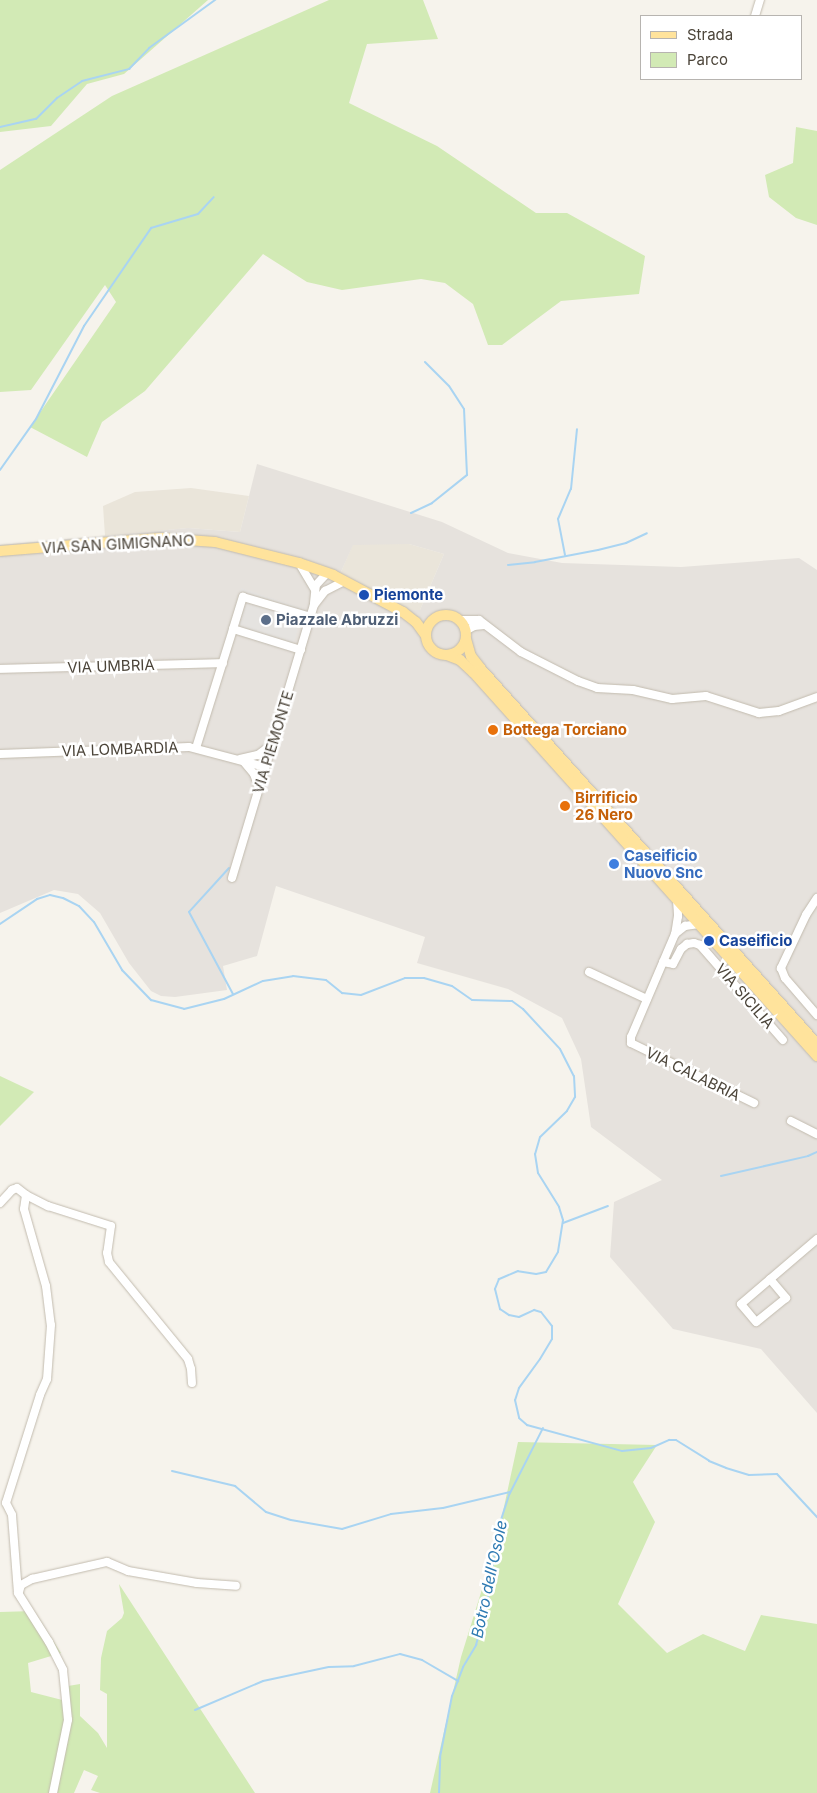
<!DOCTYPE html>
<html>
<head>
<meta charset="utf-8">
<style>
	body { margin:0 }
	#map { position:relative; width:817px; height:1793px; overflow:hidden; background:#f6f3ec; font-family:Inter,sans-serif }
	div>[style] { position:absolute }
	[style*='--x'] { left:calc(var(--x)*1px); top:calc(var(--y)*1px); width:calc(var(--w)*1px); rotate:calc(var(--a)*1deg) }
	.residential>* { inset:0; background:#eae5da }
	.industrial>* { inset:0; background:#e6e2dd }
	.green>* { inset:0; background:#d2eab5 }
	.parking>* { inset:0; background:#e5e3e0; transform-origin:0 0 }
	.stream>* { height:2px; margin:-1px; padding:0 1px; transform-origin:1px; border-radius:1px; background:#a9d4f2 }
	.roads { filter:drop-shadow(0 0 1px #c2bbae) drop-shadow(0 0 1px #c2bbae) }
	.minor>* { height:8px; margin:-4px; padding:0 4px; transform-origin:4px; border-radius:4px; background:#fff }
	.major>* { height:10px; margin:-5px; padding:0 5px; transform-origin:5px; border-radius:5px; background:#ffe39c }
	.major>.ring { margin:-5px; padding:0; box-sizing:content-box; background:none; border:10px solid #ffe39c; border-radius:50% }
	.dots>* { width:14px; height:14px; translate:-50% -50%; box-sizing:border-box; border:2px solid #fff; border-radius:50% }
	span { translate:-50% -50%; white-space:nowrap; text-align:center; line-height:1.15; -webkit-text-stroke:5px #fff; paint-order:stroke }
	.street-label { font-size:15px; color:#4b4439 }
	.transit-label { font-size:15px; color:#164399; font-weight:700 }
	.left { translate:0 -50%; text-align:left }
	.service-label { font-size:15px; color:#4e5e75; font-weight:700 }
	.food-label { font-size:15px; color:#c56008; font-weight:700 }
	.shop-label { font-size:15px; color:#366cbe; font-weight:700 }
	.water-label { font-size:16px; color:#2e7ab2; font-style:italic }
	.legend { position:absolute; left:640px; top:15px; width:162px; height:65px; box-sizing:border-box; background:#fff; border:1px solid #b7b4b0; margin:0; padding:6px 9px; list-style:none; font-size:15px; color:#4b4439 }
	.legend li { display:flex; align-items:center; gap:10px; height:25px }
	.legend b { width:25px; border:1px solid #b7b4b0 }
</style>
</head>
<body>
<div id="map">
	<div class="residential">
		<div style="clip-path:polygon(191px 488px,249px 496px,240px 532px,188px 528px,105px 536px,103px 506px,135px 492px)"></div>
		<div style="clip-path:polygon(353px 544px,409px 544px,444px 554px,420px 610px,408px 610px,340px 574px)"></div>
	</div>
	<div class="industrial">
		<div style="clip-path:polygon(evenodd,257px 464px,442px 522px,508px 553px,562px 563px,681px 567px,799px 558px,817px 570px,817px 1413px,761px 1349px,673px 1329px,610px 1257px,614px 1202px,662px 1180px,591px 1127px,581px 1059px,562px 1018px,508px 989px,417px 963px,425px 937px,276px 886px,257px 956px,223px 966px,227px 990px,175px 997px,161px 996px,151px 991px,129px 963px,100px 913px,78px 894px,54px 890px,0 913px,0 545px,188px 528px,240px 532px,257px 464px,409px 544px,444px 554px,420px 610px,408px 610px,340px 574px,353px 545px,409px 544px)"></div>
	</div>
	<div class="green">
		<div style="clip-path:polygon(0 0,208px 0,124px 74px,87px 84px,51px 126px,0 132px)"></div>
		<div style="clip-path:polygon(329px 0,423px 0,438px 39px,367px 44px,349px 103px,437px 146px,536px 213px,567px 213px,645px 256px,639px 294px,561px 301px,502px 345px,488px 345px,473px 304px,445px 283px,421px 279px,342px 290px,307px 282px,263px 254px,145px 391px,102px 422px,87px 457px,30px 427px,116px 302px,105px 285px,31px 390px,0 392px,0 170px,112px 96px)"></div>
		<div style="clip-path:polygon(796px 127px,817px 131px,817px 225px,796px 218px,769px 197px,765px 175px,793px 163px)"></div>
		<div style="clip-path:polygon(0 1076px,34px 1092px,0 1126px)"></div>
		<div style="clip-path:polygon(518px 1442px,657px 1445px,633px 1482px,655px 1522px,618px 1604px,667px 1653px,703px 1634px,745px 1651px,761px 1615px,817px 1624px,817px 1793px,430px 1793px,461px 1657px,496px 1544px)"></div>
		<div style="clip-path:polygon(119px 1584px,255px 1793px,100px 1793px,91px 1790px,98px 1776px,84px 1770px,74px 1793px,0 1793px,0 1612px,34px 1611px,61px 1653px,28px 1663px,31px 1692px,70px 1702px,68px 1686px,80px 1684px,80px 1716px,98px 1733px,107px 1748px,107px 1694px,100px 1690px,101px 1658px,107px 1631px,122px 1618px,124px 1613px)"></div>
	</div>
	<div class="parking">
		<div style="left:241px;top:588px;width:67px;height:46px;rotate:18deg"></div>
	</div>
	<div class="stream">
		<div style="--x:0;--y:127;--w:37;--a:-13"></div>
		<div style="--x:36;--y:119;--w:30;--a:-45"></div>
		<div style="--x:57;--y:98;--w:30;--a:-34"></div>
		<div style="--x:82;--y:81;--w:49;--a:-14.3"></div>
		<div style="--x:129;--y:69;--w:29;--a:-46"></div>
		<div style="--x:149;--y:48;--w:82;--a:-36"></div>
		<div style="--x:0;--y:470;--w:62;--a:-54.8"></div>
		<div style="--x:36;--y:419;--w:105;--a:-62.7"></div>
		<div style="--x:84;--y:326;--w:119;--a:-55.6"></div>
		<div style="--x:151;--y:228;--w:49;--a:-16.6"></div>
		<div style="--x:198;--y:214;--w:23;--a:-47"></div>
		<div style="--x:411;--y:513;--w:23;--a:-25"></div>
		<div style="--x:432;--y:503;--w:45;--a:-38.7"></div>
		<div style="--x:467;--y:475;--w:66;--a:-92.6"></div>
		<div style="--x:464;--y:409;--w:27;--a:-123"></div>
		<div style="--x:449;--y:386;--w:34;--a:-135"></div>
		<div style="--x:565;--y:555;--w:37;--a:-101"></div>
		<div style="--x:558;--y:519;--w:33;--a:-67"></div>
		<div style="--x:571;--y:489;--w:60;--a:-84.3"></div>
		<div style="--x:508;--y:565;--w:27;--a:-6"></div>
		<div style="--x:535;--y:562;--w:64;--a:-10.8"></div>
		<div style="--x:598;--y:550;--w:29;--a:-14"></div>
		<div style="--x:626;--y:543;--w:23;--a:-25"></div>
		<div style="--x:229;--y:868;--w:59;--a:132.3"></div>
		<div style="--x:189;--y:912;--w:93;--a:61.8"></div>
		<div style="--x:0;--y:924;--w:45;--a:-34"></div>
		<div style="--x:37;--y:899;--w:14;--a:-17"></div>
		<div style="--x:50;--y:895;--w:13;--a:13"></div>
		<div style="--x:63;--y:898;--w:18;--a:27"></div>
		<div style="--x:79;--y:906;--w:22;--a:47"></div>
		<div style="--x:94;--y:922;--w:56;--a:59.7"></div>
		<div style="--x:122;--y:970;--w:42;--a:46"></div>
		<div style="--x:151;--y:1000;--w:34;--a:15"></div>
		<div style="--x:184;--y:1009;--w:41;--a:-14"></div>
		<div style="--x:224;--y:999;--w:43;--a:-24.8"></div>
		<div style="--x:263;--y:981;--w:30;--a:-9"></div>
		<div style="--x:293;--y:976;--w:33;--a:7"></div>
		<div style="--x:326;--y:980;--w:21;--a:39"></div>
		<div style="--x:342;--y:993;--w:19;--a:6"></div>
		<div style="--x:361;--y:995;--w:47;--a:-21.1"></div>
		<div style="--x:405;--y:978;--w:19;--a:0"></div>
		<div style="--x:424;--y:978;--w:29;--a:16"></div>
		<div style="--x:452;--y:986;--w:24;--a:35"></div>
		<div style="--x:472;--y:1000;--w:40;--a:1.4"></div>
		<div style="--x:512;--y:1001;--w:14;--a:36"></div>
		<div style="--x:523;--y:1009;--w:54;--a:47.2"></div>
		<div style="--x:560;--y:1049;--w:30;--a:63"></div>
		<div style="--x:574;--y:1076;--w:21;--a:87"></div>
		<div style="--x:575;--y:1097;--w:16;--a:120"></div>
		<div style="--x:567;--y:1111;--w:37;--a:136"></div>
		<div style="--x:540;--y:1137;--w:18;--a:106"></div>
		<div style="--x:535;--y:1154;--w:19;--a:81"></div>
		<div style="--x:538;--y:1173;--w:40;--a:58"></div>
		<div style="--x:559;--y:1207;--w:14;--a:73"></div>
		<div style="--x:563;--y:1220;--w:32;--a:99"></div>
		<div style="--x:558;--y:1252;--w:23;--a:121"></div>
		<div style="--x:546;--y:1272;--w:10;--a:169"></div>
		<div style="--x:536;--y:1274;--w:18;--a:-171"></div>
		<div style="--x:518;--y:1271;--w:21;--a:157"></div>
		<div style="--x:499;--y:1279;--w:11;--a:112"></div>
		<div style="--x:495;--y:1289;--w:21;--a:76"></div>
		<div style="--x:500;--y:1309;--w:11;--a:34"></div>
		<div style="--x:509;--y:1315;--w:10;--a:11"></div>
		<div style="--x:519;--y:1317;--w:17;--a:-25"></div>
		<div style="--x:534;--y:1310;--w:7;--a:16"></div>
		<div style="--x:541;--y:1312;--w:18;--a:52"></div>
		<div style="--x:552;--y:1326;--w:13;--a:90"></div>
		<div style="--x:552;--y:1339;--w:23;--a:121"></div>
		<div style="--x:540;--y:1359;--w:36;--a:126"></div>
		<div style="--x:519;--y:1388;--w:13;--a:108"></div>
		<div style="--x:515;--y:1400;--w:18;--a:77"></div>
		<div style="--x:519;--y:1418;--w:11;--a:41"></div>
		<div style="--x:527;--y:1425;--w:98;--a:15.3"></div>
		<div style="--x:622;--y:1451;--w:29;--a:-6"></div>
		<div style="--x:651;--y:1448;--w:20;--a:-24"></div>
		<div style="--x:669;--y:1440;--w:7;--a:0"></div>
		<div style="--x:676;--y:1440;--w:39;--a:32"></div>
		<div style="--x:709;--y:1461;--w:18;--a:22"></div>
		<div style="--x:726;--y:1468;--w:24;--a:17"></div>
		<div style="--x:749;--y:1475;--w:28;--a:-2"></div>
		<div style="--x:777;--y:1474;--w:59;--a:47.1"></div>
		<div style="--x:721;--y:1176;--w:89;--a:-12.9"></div>
		<div style="--x:808;--y:1156;--w:10;--a:-24"></div>
		<div style="--x:563;--y:1223;--w:48;--a:-20.7"></div>
		<div style="--x:172;--y:1471;--w:65;--a:13.4"></div>
		<div style="--x:235;--y:1486;--w:40;--a:40"></div>
		<div style="--x:266;--y:1512;--w:26;--a:18"></div>
		<div style="--x:291;--y:1520;--w:52;--a:10"></div>
		<div style="--x:342;--y:1529;--w:51;--a:-17"></div>
		<div style="--x:391;--y:1514;--w:52;--a:-6.6"></div>
		<div style="--x:443;--y:1508;--w:69;--a:-13.4"></div>
		<div style="--x:195;--y:1710;--w:74;--a:-23.1"></div>
		<div style="--x:263;--y:1681;--w:67;--a:-12"></div>
		<div style="--x:329;--y:1667;--w:25;--a:-2"></div>
		<div style="--x:354;--y:1666;--w:48;--a:-14.6"></div>
		<div style="--x:400;--y:1654;--w:23;--a:15"></div>
		<div style="--x:422;--y:1660;--w:42;--a:30.3"></div>
		<div style="--x:439;--y:1793;--w:36;--a:-88"></div>
		<div style="--x:440;--y:1757;--w:62;--a:-78.9"></div>
		<div style="--x:452;--y:1696;--w:31;--a:-69"></div>
		<div style="--x:463;--y:1667;--w:26;--a:-59"></div>
		<div style="--x:476;--y:1645;--w:41;--a:-74.6"></div>
		<div style="--x:487;--y:1605;--w:77;--a:-81.8"></div>
		<div style="--x:498;--y:1529;--w:36;--a:-72"></div>
		<div style="--x:509;--y:1495;--w:75;--a:-63.1"></div>
	</div>
	<div class="roads">
		<div class="minor">
			<div style="--x:755;--y:16;--w:17;--a:-73"></div>
			<div style="--x:299;--y:563;--w:31;--a:59"></div>
			<div style="--x:314;--y:603;--w:18;--a:-84"></div>
			<div style="--x:316;--y:585;--w:16;--a:-47"></div>
			<div style="--x:459;--y:620;--w:20;--a:0"></div>
			<div style="--x:479;--y:620;--w:53;--a:37.3"></div>
			<div style="--x:521;--y:652;--w:64;--a:27"></div>
			<div style="--x:578;--y:681;--w:20;--a:20"></div>
			<div style="--x:597;--y:688;--w:36;--a:3"></div>
			<div style="--x:633;--y:690;--w:40;--a:13"></div>
			<div style="--x:672;--y:699;--w:34;--a:-5"></div>
			<div style="--x:706;--y:696;--w:56;--a:17.8"></div>
			<div style="--x:759;--y:713;--w:20;--a:-6"></div>
			<div style="--x:779;--y:711;--w:40;--a:-20.2"></div>
			<div style="--x:465;--y:631;--w:10;--a:-29"></div>
			<div style="--x:474;--y:626;--w:10;--a:-6"></div>
			<div style="--x:301;--y:650;--w:71;--a:-162.8"></div>
			<div style="--x:233;--y:629;--w:34;--a:-73"></div>
			<div style="--x:243;--y:597;--w:71;--a:16.4"></div>
			<div style="--x:0;--y:669;--w:223;--a:-1.5"></div>
			<div style="--x:196;--y:748;--w:125;--a:-72.7"></div>
			<div style="--x:0;--y:754;--w:189;--a:-2.1"></div>
			<div style="--x:189;--y:747;--w:79;--a:14.7"></div>
			<div style="--x:240;--y:759;--w:18;--a:-13"></div>
			<div style="--x:258;--y:755;--w:15;--a:-37"></div>
			<div style="--x:244;--y:762;--w:16;--a:50"></div>
			<div style="--x:254;--y:774;--w:15;--a:70"></div>
			<div style="--x:232;--y:878;--w:285;--a:-73.3"></div>
			<div style="--x:314;--y:605;--w:18;--a:-52"></div>
			<div style="--x:325;--y:591;--w:22;--a:-27"></div>
			<div style="--x:817;--y:898;--w:20;--a:123"></div>
			<div style="--x:806;--y:915;--w:59;--a:115.3"></div>
			<div style="--x:781;--y:968;--w:11;--a:68"></div>
			<div style="--x:785;--y:978;--w:49;--a:49.1"></div>
			<div style="--x:677;--y:900;--w:16;--a:86"></div>
			<div style="--x:678;--y:916;--w:18;--a:99"></div>
			<div style="--x:675;--y:934;--w:112;--a:113.1"></div>
			<div style="--x:631;--y:1037;--w:6;--a:90"></div>
			<div style="--x:631;--y:1043;--w:137;--a:26"></div>
			<div style="--x:675;--y:934;--w:13;--a:-39"></div>
			<div style="--x:685;--y:926;--w:14;--a:-8"></div>
			<div style="--x:663;--y:962;--w:10;--a:11"></div>
			<div style="--x:673;--y:964;--w:17;--a:-62"></div>
			<div style="--x:681;--y:949;--w:8;--a:-40"></div>
			<div style="--x:687;--y:944;--w:7;--a:-8"></div>
			<div style="--x:694;--y:943;--w:6;--a:18"></div>
			<div style="--x:700;--y:945;--w:126;--a:48.9"></div>
			<div style="--x:589;--y:972;--w:64;--a:25"></div>
			<div style="--x:791;--y:1121;--w:29;--a:27"></div>
			<div style="--x:26;--y:1195;--w:25;--a:27"></div>
			<div style="--x:48;--y:1206;--w:66;--a:17.6"></div>
			<div style="--x:111;--y:1226;--w:27;--a:98"></div>
			<div style="--x:107;--y:1253;--w:9;--a:77"></div>
			<div style="--x:109;--y:1262;--w:125;--a:50.8"></div>
			<div style="--x:188;--y:1359;--w:10;--a:73"></div>
			<div style="--x:191;--y:1369;--w:14;--a:86"></div>
			<div style="--x:0;--y:1203;--w:18;--a:-47"></div>
			<div style="--x:12;--y:1190;--w:5;--a:-22"></div>
			<div style="--x:17;--y:1188;--w:11;--a:38"></div>
			<div style="--x:26;--y:1195;--w:14;--a:98"></div>
			<div style="--x:24;--y:1209;--w:80;--a:74.1"></div>
			<div style="--x:46;--y:1286;--w:39;--a:83"></div>
			<div style="--x:51;--y:1325;--w:54;--a:94.2"></div>
			<div style="--x:47;--y:1379;--w:17;--a:114"></div>
			<div style="--x:40;--y:1395;--w:113;--a:107.5"></div>
			<div style="--x:6;--y:1503;--w:13;--a:63"></div>
			<div style="--x:12;--y:1515;--w:78;--a:85.6"></div>
			<div style="--x:18;--y:1593;--w:58;--a:57.7"></div>
			<div style="--x:49;--y:1642;--w:31;--a:63"></div>
			<div style="--x:63;--y:1670;--w:50;--a:84.3"></div>
			<div style="--x:68;--y:1720;--w:75;--a:101.6"></div>
			<div style="--x:770;--y:1279;--w:25;--a:50"></div>
			<div style="--x:786;--y:1298;--w:38;--a:141"></div>
			<div style="--x:756;--y:1322;--w:23;--a:-130"></div>
			<div style="--x:741;--y:1304;--w:100;--a:-40.5"></div>
			<div style="--x:19;--y:1592;--w:7;--a:-74"></div>
			<div style="--x:21;--y:1585;--w:13;--a:-29"></div>
			<div style="--x:32;--y:1579;--w:77;--a:-12.8"></div>
			<div style="--x:107;--y:1562;--w:23;--a:23"></div>
			<div style="--x:128;--y:1571;--w:70;--a:9.9"></div>
			<div style="--x:197;--y:1583;--w:39;--a:4"></div>
		</div>
		<div class="major">
			<div style="--x:0;--y:551;--w:161;--a:-4.6"></div>
			<div style="--x:160;--y:538;--w:55;--a:4.2"></div>
			<div style="--x:215;--y:542;--w:87;--a:14"></div>
			<div style="--x:299;--y:563;--w:36;--a:19"></div>
			<div style="--x:333;--y:575;--w:79;--a:27.9"></div>
			<div style="--x:403;--y:612;--w:16;--a:38"></div>
			<div style="--x:416;--y:622;--w:17;--a:54"></div>
			<div class="ring" style="left:426px;top:615px;width:30px;height:30px"></div>
			<div style="--x:466;--y:639;--w:18;--a:74"></div>
			<div style="--x:471;--y:656;--w:16;--a:52"></div>
			<div style="--x:481;--y:669;--w:504;--a:48.14"></div>
			<div style="--x:447;--y:655;--w:14;--a:21"></div>
			<div style="--x:460;--y:660;--w:18;--a:43"></div>
			<div style="--x:473;--y:672;--w:516;--a:48.14"></div>
		</div>
	</div>
	<div class="dots">
		<div style="left:364px;top:595px;background:#1a4fb4"></div>
		<div style="left:266px;top:620px;background:#5c6f8a"></div>
		<div style="left:493px;top:730px;background:#e8710a"></div>
		<div style="left:565px;top:806px;background:#e8710a"></div>
		<div style="left:614px;top:864px;background:#3f7fe0"></div>
		<div style="left:709px;top:941px;background:#1a4fb4"></div>
	</div>
	<div class="street-label">
		<span style="left:118px;top:544px;rotate:-3deg">VIA SAN GIMIGNANO</span>
		<span style="left:111px;top:666px;rotate:-2deg">VIA UMBRIA</span>
		<span style="left:273px;top:742px;rotate:-73deg">VIA PIEMONTE</span>
		<span style="left:120px;top:749px;rotate:-2deg">VIA LOMBARDIA</span>
		<span style="left:745px;top:996px;rotate:49deg">VIA SICILIA</span>
		<span style="left:693px;top:1074px;rotate:26deg">VIA CALABRIA</span>
	</div>
	<div class="transit-label">
		<span class="left" style="left:374px;top:595px">Piemonte</span>
		<span class="left" style="left:719px;top:941px">Caseificio</span>
	</div>
	<div class="service-label">
		<span class="left" style="left:276px;top:620px">Piazzale Abruzzi</span>
	</div>
	<div class="food-label">
		<span class="left" style="left:503px;top:730px">Bottega Torciano</span>
		<span class="left" style="left:575px;top:806px">Birrificio<br>26 Nero</span>
	</div>
	<div class="shop-label">
		<span class="left" style="left:624px;top:864px">Caseificio<br>Nuovo Snc</span>
	</div>
	<div class="water-label">
		<span style="left:489px;top:1579px;rotate:-78deg">Botro dell'Osole</span>
	</div>
	<ul class="legend">
	<li><b style="height:6px;background:#ffe39c"></b>Strada</li>
	<li><b style="height:14px;background:#d2eab5"></b>Parco</li>
	</ul>
</div>
</body>
</html>
